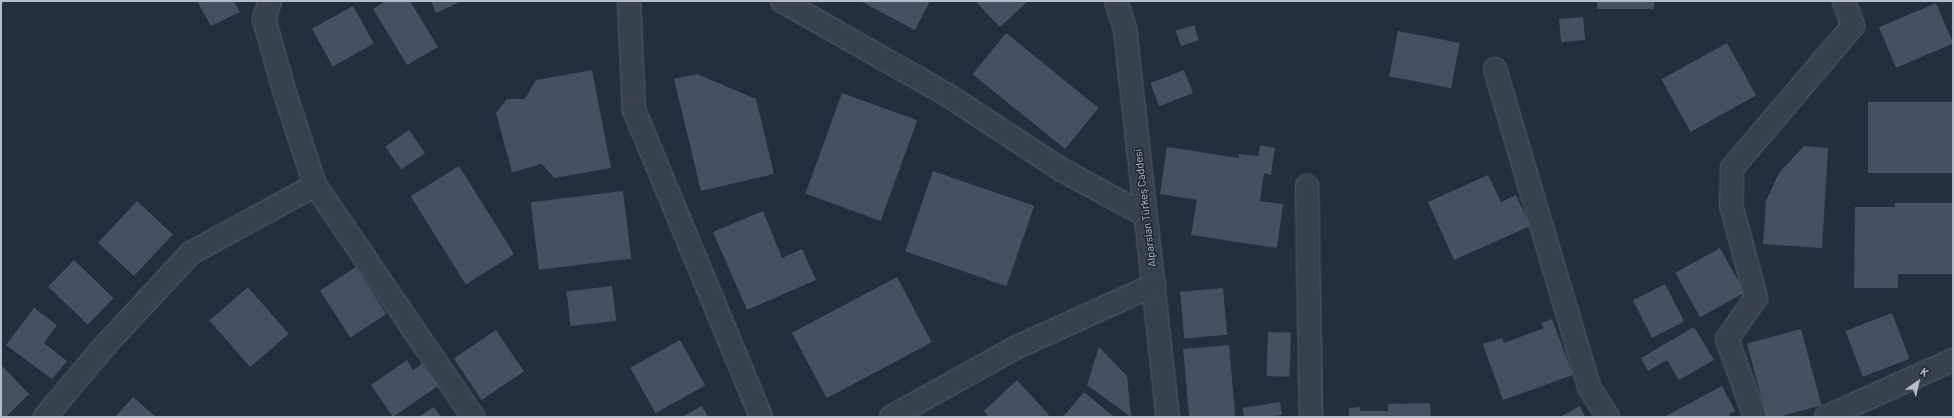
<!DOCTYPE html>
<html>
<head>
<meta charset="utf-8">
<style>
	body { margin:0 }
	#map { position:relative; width:1954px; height:418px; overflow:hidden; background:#242f3e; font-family:Barlow,sans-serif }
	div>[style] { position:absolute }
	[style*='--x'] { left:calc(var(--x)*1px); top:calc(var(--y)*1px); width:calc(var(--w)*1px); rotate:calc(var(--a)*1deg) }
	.building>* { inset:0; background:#455162; transform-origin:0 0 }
	.roads { filter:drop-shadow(0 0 1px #565f6c) drop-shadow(0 0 1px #565f6c) }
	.minor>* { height:22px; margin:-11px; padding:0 11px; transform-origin:11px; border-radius:11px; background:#38414e }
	span { translate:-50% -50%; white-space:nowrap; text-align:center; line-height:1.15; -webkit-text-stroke:3px #1d2633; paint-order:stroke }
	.street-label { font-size:11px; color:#b4bcc9 }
	.frame { position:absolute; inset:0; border:2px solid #b4bcc9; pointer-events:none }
	.north { position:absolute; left:1898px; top:362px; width:40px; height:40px; -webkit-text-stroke:3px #1d2633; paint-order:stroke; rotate:34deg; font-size:11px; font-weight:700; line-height:16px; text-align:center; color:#b4bcc9 }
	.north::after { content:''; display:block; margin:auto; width:14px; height:18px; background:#b4bcc9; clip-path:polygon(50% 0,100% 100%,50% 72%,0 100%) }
</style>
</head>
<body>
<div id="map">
	<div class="building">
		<div style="clip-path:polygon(197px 1px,234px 1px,240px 12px,211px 26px)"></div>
		<div style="clip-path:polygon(386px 1px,410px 1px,438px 47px,407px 65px,373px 9px)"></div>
		<div style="clip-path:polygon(431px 1px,462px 1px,436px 13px)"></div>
		<div style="clip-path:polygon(860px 1px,930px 1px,915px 30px)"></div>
		<div style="clip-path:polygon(975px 1px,1028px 1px,1000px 27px)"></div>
		<div style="left:1597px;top:1px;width:57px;height:8px"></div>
		<div style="left:1936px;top:3px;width:44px;height:62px;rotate:67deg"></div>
		<div style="left:353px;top:6px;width:43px;height:47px;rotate:61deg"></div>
		<div style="left:1583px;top:17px;width:23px;height:24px;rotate:85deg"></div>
		<div style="left:1194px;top:25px;width:16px;height:19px;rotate:72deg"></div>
		<div style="left:1398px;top:31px;width:63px;height:46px;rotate:11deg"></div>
		<div style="left:1006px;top:33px;width:119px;height:53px;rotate:39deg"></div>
		<div style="left:1727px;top:43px;width:60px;height:75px;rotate:61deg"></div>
		<div style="clip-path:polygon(592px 70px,611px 168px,554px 178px,542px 164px,512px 172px,496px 113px,507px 99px,525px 99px,536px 80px)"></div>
		<div style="left:1184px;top:70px;width:25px;height:36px;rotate:69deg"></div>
		<div style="clip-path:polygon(697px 74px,756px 99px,774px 174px,701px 191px,674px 79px)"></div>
		<div style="left:842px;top:93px;width:80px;height:107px;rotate:20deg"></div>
		<div style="left:1953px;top:102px;width:71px;height:85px;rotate:90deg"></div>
		<div style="left:409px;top:130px;width:28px;height:29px;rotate:55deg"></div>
		<div style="clip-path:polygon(1260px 145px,1275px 148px,1271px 175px,1264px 173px,1260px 201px,1283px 204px,1277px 248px,1191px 235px,1197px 200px,1160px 194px,1167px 147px,1239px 158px,1239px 154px,1258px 156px)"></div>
		<div style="clip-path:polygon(1804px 146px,1828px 148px,1822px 248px,1763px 244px,1766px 201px,1779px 173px)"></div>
		<div style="left:459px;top:166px;width:104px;height:57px;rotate:58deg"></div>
		<div style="left:933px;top:171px;width:107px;height:85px;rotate:19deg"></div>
		<div style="clip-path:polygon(1488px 175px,1501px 202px,1516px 195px,1530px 226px,1454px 260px,1428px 202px)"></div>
		<div style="left:623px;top:191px;width:68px;height:93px;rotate:83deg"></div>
		<div style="left:137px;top:201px;width:49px;height:57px;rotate:43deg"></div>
		<div style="clip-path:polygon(1895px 203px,1953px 203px,1953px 274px,1898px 274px,1898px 288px,1854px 288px,1855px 207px,1895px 207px)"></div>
		<div style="clip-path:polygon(763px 211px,782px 258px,802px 249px,816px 280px,747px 310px,713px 232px)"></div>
		<div style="left:1720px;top:248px;width:51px;height:51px;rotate:61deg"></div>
		<div style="left:74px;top:260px;width:55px;height:37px;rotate:44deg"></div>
		<div style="left:356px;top:267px;width:56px;height:43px;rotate:57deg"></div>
		<div style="left:897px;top:277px;width:74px;height:119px;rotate:62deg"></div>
		<div style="left:1665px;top:284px;width:42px;height:36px;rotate:63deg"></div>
		<div style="left:612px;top:286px;width:35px;height:46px;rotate:83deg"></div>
		<div style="left:248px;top:287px;width:62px;height:51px;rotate:49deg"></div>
		<div style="left:1223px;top:288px;width:47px;height:43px;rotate:85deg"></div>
		<div style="clip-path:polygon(34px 308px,57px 325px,44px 343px,67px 361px,52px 379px,6px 345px)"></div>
		<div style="left:1892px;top:313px;width:49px;height:50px;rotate:69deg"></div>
		<div style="clip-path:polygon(1552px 319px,1573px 375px,1503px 400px,1483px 344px,1502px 338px,1504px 343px,1544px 328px,1541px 323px)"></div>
		<div style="clip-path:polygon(1694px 327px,1714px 360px,1679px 380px,1667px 360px,1648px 371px,1641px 358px)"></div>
		<div style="left:1801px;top:329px;width:79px;height:56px;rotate:75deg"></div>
		<div style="left:496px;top:330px;width:50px;height:51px;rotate:56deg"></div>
		<div style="left:1268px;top:332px;width:23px;height:44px;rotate:2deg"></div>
		<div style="left:680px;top:340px;width:52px;height:57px;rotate:61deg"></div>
		<div style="left:1229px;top:345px;width:72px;height:46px;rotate:85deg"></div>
		<div style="clip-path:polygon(1099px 347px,1127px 376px,1131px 417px,1087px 385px)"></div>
		<div style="clip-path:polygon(407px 360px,413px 370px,422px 364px,438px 386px,393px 417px,371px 385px)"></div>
		<div style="clip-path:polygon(1px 365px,29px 394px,6px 417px,1px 417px)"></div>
		<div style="clip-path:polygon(1017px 380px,1049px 415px,1047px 417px,989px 417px,984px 411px)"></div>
		<div style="clip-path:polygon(1722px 386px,1735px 411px,1729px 414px,1730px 417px,1664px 417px)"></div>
		<div style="clip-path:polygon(1084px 392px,1114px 417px,1063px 417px)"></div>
		<div style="clip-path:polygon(133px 397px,156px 417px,115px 417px)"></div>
		<div style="left:1280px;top:402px;width:13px;height:38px;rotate:81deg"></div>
		<div style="clip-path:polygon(1430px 403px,1431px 417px,1349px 417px,1349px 408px,1360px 407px,1360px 411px,1388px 411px,1388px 404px)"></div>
		<div style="clip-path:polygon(702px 406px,708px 417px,682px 417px)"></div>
		<div style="clip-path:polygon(1580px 406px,1585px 417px,1560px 417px)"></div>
		<div style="clip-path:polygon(434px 407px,441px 417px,418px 417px)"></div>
	</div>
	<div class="roads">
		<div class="minor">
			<div style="--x:629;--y:1;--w:109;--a:87.4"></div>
			<div style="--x:634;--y:110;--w:332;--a:67.5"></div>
			<div style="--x:782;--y:1;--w:192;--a:29.6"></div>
			<div style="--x:949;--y:96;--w:135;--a:33.2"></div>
			<div style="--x:1062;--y:170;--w:94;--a:28.5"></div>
			<div style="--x:1116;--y:1;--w:29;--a:72"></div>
			<div style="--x:1125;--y:29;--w:390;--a:83.7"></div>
			<div style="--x:1495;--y:69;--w:332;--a:73.5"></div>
			<div style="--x:1589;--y:387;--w:36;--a:58"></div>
			<div style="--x:315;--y:185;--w:281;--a:55.7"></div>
			<div style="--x:1307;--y:186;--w:231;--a:89"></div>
			<div style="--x:45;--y:417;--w:89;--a:-50"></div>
			<div style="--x:102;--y:349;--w:131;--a:-47.2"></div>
			<div style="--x:191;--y:253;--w:141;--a:-28.7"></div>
			<div style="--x:315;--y:185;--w:100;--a:-108.1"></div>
			<div style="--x:284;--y:90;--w:74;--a:-105.7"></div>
			<div style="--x:264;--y:19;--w:19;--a:-72"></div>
			<div style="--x:891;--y:417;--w:142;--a:-29.1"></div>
			<div style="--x:1015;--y:348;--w:153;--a:-24.4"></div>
			<div style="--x:1755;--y:417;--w:83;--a:-109.7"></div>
			<div style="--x:1727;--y:339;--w:50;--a:-54.7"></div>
			<div style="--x:1756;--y:298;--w:96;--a:-105"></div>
			<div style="--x:1731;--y:205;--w:37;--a:-88"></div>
			<div style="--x:1732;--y:168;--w:187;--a:-49.6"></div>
			<div style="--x:1853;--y:26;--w:27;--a:-110"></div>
			<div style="--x:1826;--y:417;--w:139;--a:-24.2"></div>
		</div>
	</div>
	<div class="street-label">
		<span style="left:1145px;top:208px;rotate:-97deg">Alparslan Türkeş Caddesi</span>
	</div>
	<div class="frame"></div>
	<div class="north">K</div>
</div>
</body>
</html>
